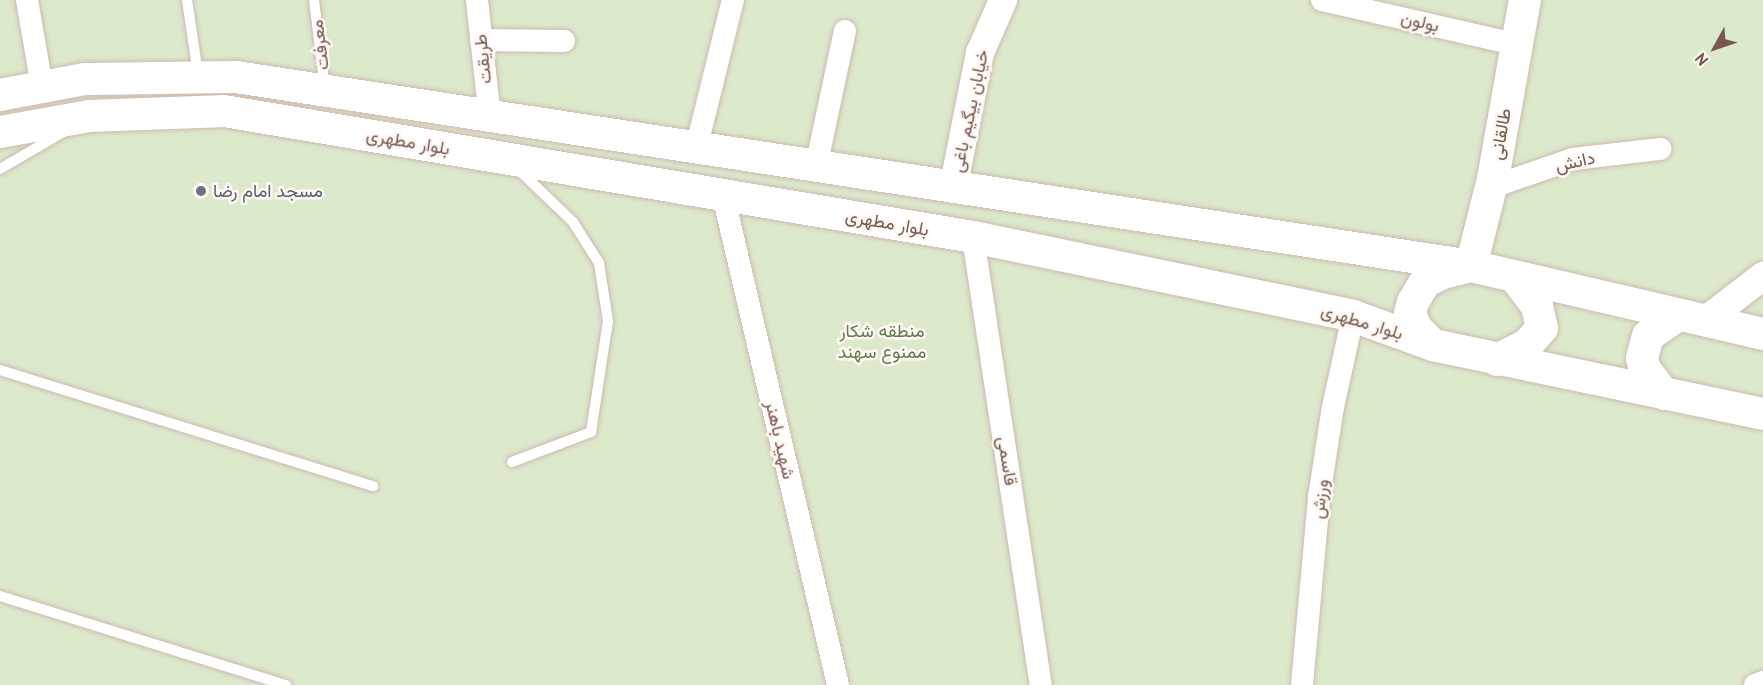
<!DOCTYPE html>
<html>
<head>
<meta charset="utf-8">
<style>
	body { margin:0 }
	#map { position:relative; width:1763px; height:685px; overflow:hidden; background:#fcf4ed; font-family:"PT Sans",Vazirmatn,sans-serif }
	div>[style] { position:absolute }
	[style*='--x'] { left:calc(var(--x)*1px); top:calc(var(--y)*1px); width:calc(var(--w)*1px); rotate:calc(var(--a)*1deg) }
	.green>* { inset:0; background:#dce9cb; transform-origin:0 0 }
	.roads { filter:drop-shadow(0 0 2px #cebab2) drop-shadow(0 0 2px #cebab2) }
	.service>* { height:10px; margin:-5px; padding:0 5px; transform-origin:5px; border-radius:5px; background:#fff }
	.minor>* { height:22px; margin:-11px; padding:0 11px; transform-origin:11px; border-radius:11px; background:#fff }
	.tertiary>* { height:28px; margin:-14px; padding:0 14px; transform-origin:14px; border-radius:14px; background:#fff }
	.secondary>* { height:32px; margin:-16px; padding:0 16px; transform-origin:16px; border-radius:16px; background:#fff }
	.dots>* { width:16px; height:16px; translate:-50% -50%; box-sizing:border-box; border:3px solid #fef8f4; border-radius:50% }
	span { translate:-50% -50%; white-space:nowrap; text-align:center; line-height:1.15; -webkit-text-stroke:5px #fef8f4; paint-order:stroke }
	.street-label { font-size:18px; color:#775850 }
	.worship-label { font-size:18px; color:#5b616d }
	.left { translate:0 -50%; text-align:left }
	.park-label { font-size:18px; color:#5e7b49 }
	.north { position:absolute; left:1685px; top:18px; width:60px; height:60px; -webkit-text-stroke:4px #fef8f4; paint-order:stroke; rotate:230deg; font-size:16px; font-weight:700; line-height:24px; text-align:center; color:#775850 }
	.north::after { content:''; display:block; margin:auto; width:21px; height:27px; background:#775850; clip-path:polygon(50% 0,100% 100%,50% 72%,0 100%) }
</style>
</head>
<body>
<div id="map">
	<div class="green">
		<div style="left:0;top:0;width:1763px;height:685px"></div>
	</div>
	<div class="roads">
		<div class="service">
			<div style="--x:187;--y:0;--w:75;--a:81.5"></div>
			<div style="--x:314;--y:0;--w:89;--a:82.9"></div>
			<div style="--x:0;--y:169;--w:75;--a:-30.3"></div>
			<div style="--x:0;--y:370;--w:391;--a:17.3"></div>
			<div style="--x:512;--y:462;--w:85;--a:-20.8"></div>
			<div style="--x:591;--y:432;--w:112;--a:-81.3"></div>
			<div style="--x:608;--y:321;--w:59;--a:-98.8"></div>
			<div style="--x:599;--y:263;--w:49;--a:-122.4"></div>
			<div style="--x:573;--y:222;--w:76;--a:-136.1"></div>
			<div style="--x:0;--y:596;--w:300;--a:17.3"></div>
		</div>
		<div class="minor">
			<div style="--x:27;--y:0;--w:88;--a:80.2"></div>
			<div style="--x:477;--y:0;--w:118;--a:83.7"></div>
			<div style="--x:1322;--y:0;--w:201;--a:12.9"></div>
			<div style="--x:481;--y:40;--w:83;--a:0.7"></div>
			<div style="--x:696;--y:149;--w:154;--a:-76.1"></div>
			<div style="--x:816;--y:167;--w:139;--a:-78"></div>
			<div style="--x:1492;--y:187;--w:86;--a:-19.1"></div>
			<div style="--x:1573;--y:159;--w:88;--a:-6.6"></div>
			<div style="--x:723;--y:195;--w:503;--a:76.79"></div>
			<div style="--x:973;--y:237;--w:453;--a:81.4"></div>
			<div style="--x:1302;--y:685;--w:189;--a:-84.8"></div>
			<div style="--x:1319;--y:497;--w:91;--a:-81.2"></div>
			<div style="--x:1333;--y:407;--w:93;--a:-77.6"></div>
			<div style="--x:1755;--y:685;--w:9;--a:-21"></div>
		</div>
		<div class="tertiary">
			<div style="--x:953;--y:189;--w:139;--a:-78.8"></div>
			<div style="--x:980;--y:53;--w:58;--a:-66.5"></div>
			<div style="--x:1707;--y:319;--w:71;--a:-37.5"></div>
		</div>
		<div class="secondary">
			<div style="--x:0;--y:95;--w:86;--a:-10.7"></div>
			<div style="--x:85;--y:79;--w:151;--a:-0.8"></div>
			<div style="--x:236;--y:77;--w:1249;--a:8.7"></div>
			<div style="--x:1471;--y:266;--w:300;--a:13.1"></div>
			<div style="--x:0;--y:132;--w:91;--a:-10.1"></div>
			<div style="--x:90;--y:116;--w:134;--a:-2.1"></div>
			<div style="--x:224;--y:111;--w:760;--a:9.55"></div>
			<div style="--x:973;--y:237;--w:388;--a:11.7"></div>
			<div style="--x:1353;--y:316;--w:85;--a:19.9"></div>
			<div style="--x:1433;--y:345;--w:337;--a:11.8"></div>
			<div style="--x:1433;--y:345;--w:24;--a:-135"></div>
			<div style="--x:1416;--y:328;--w:16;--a:-112"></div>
			<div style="--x:1410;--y:313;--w:11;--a:-75"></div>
			<div style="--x:1413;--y:302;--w:23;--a:-59"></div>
			<div style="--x:1425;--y:282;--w:20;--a:-27"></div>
			<div style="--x:1443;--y:273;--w:29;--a:-14"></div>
			<div style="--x:1471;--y:266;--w:90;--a:-75.8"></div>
			<div style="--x:1493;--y:179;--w:182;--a:-79.9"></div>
			<div style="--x:1497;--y:360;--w:34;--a:-27"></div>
			<div style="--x:1527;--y:345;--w:23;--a:-49"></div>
			<div style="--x:1542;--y:328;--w:23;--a:-103"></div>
			<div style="--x:1537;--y:306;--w:35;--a:-127"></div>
			<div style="--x:1664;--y:394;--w:31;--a:-128"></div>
			<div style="--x:1645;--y:370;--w:12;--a:-104"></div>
			<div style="--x:1642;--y:358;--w:23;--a:-75"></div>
			<div style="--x:1648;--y:336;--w:37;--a:-35"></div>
		</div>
	</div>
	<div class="dots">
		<div style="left:201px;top:191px;background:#6b7280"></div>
	</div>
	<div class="street-label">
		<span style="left:1420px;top:22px;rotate:13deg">بولون</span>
		<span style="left:320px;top:45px;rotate:-97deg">معرفت</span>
		<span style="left:483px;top:59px;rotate:-96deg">طریقت</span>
		<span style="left:970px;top:111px;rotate:-78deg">خیابان بیگیم باغی</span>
		<span style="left:1501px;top:134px;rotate:-80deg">طالقانی</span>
		<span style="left:408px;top:142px;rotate:10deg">بلوار مطهری</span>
		<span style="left:1575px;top:162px;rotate:-13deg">دانش</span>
		<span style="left:887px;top:223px;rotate:10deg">بلوار مطهری</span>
		<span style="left:1362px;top:322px;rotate:17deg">بلوار مطهری</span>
		<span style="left:780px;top:440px;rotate:77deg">شهید باهنر</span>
		<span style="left:1007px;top:461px;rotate:81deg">قاسمی</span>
		<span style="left:1320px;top:499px;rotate:-83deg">ورزش</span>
	</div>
	<div class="worship-label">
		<span class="left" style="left:213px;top:191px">مسجد امام رضا</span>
	</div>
	<div class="park-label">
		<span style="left:882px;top:342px">منطقه شکار<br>ممنوع سهند</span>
	</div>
	<div class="north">N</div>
</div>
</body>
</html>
